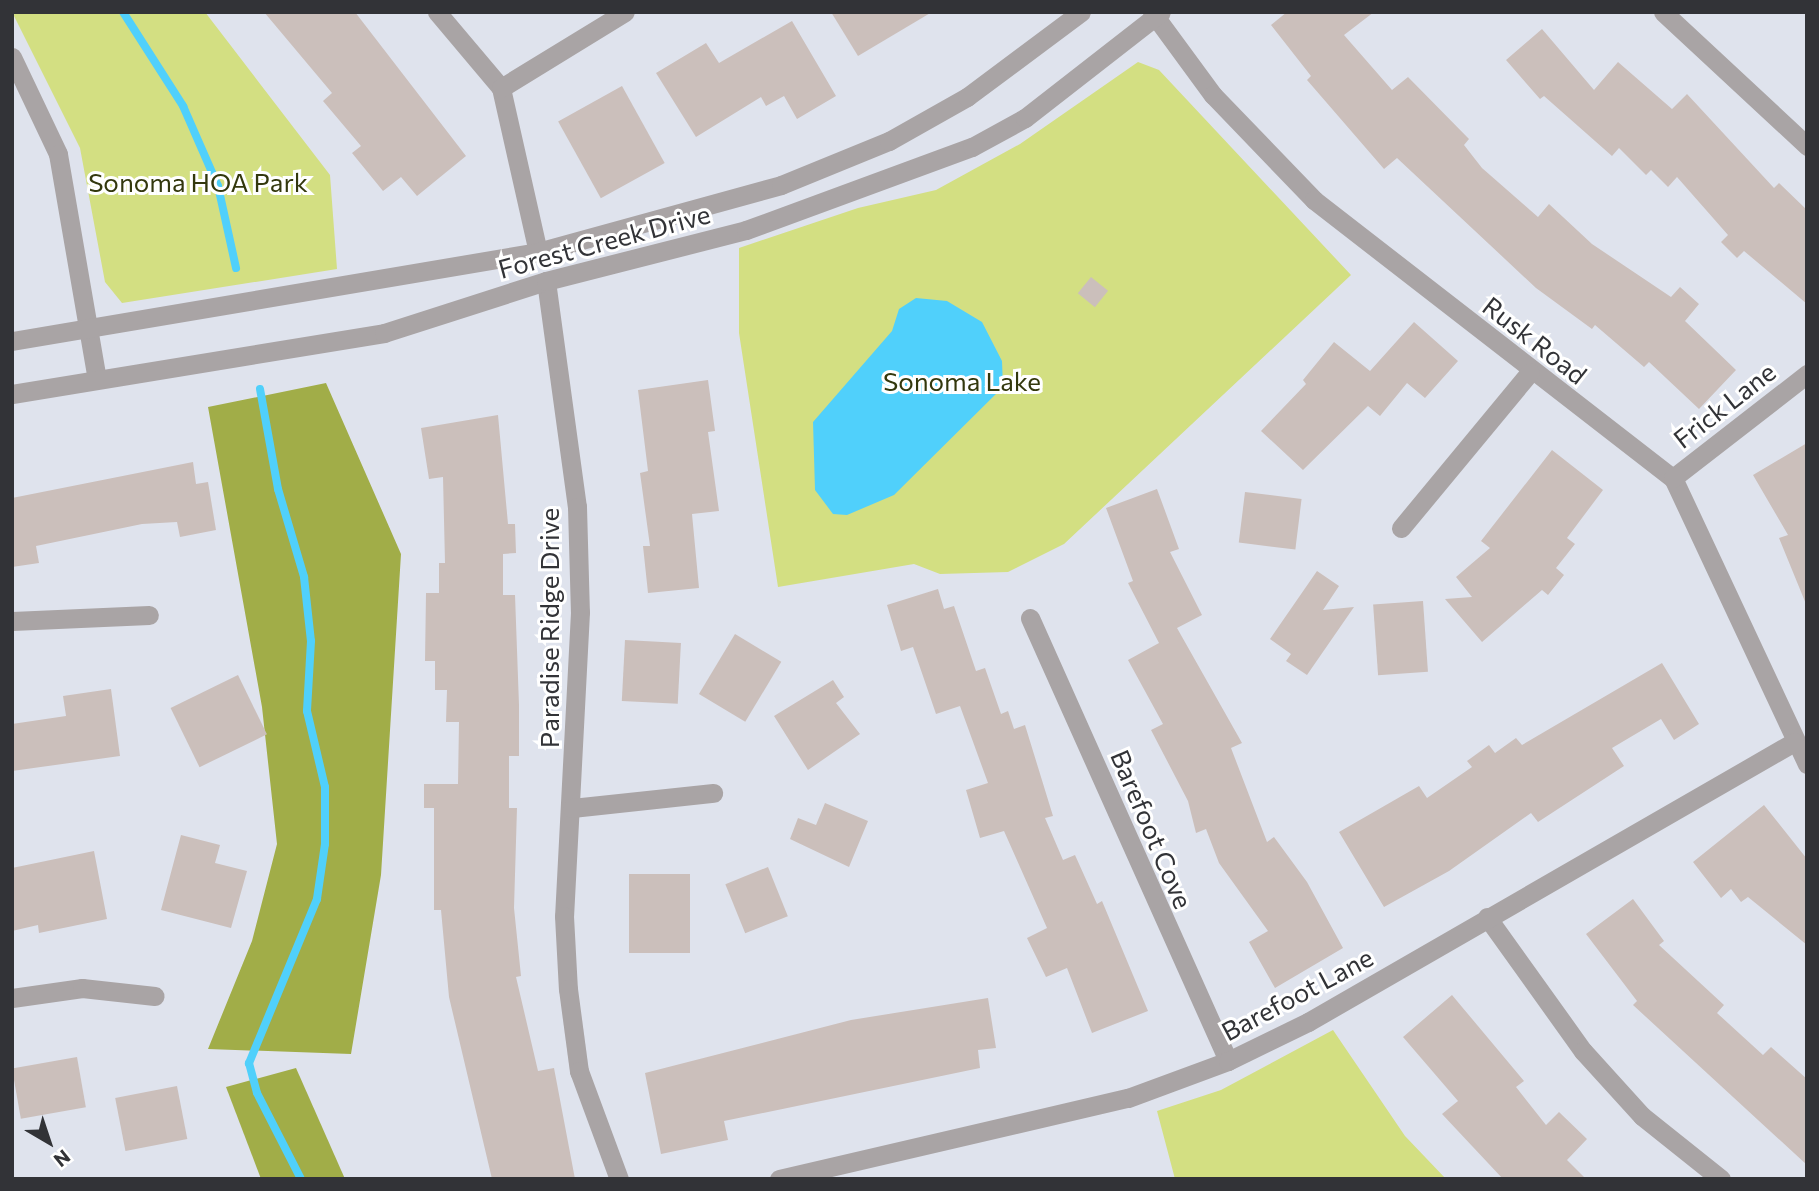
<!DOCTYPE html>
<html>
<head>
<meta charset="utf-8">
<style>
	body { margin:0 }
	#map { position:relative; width:1819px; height:1191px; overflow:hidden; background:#dfe3ed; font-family:Commissioner,sans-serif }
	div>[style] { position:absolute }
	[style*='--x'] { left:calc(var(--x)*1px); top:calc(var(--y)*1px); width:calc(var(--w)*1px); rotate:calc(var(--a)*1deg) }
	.green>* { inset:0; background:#d3df82 }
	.forest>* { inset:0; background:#a1ad48 }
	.water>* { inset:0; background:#50d0fb }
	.stream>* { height:8px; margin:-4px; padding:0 4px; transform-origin:4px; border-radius:4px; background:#50d0fb }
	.building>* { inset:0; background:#cbbfbb; transform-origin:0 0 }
	.minor>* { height:19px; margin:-9.5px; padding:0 9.5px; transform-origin:9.5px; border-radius:9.5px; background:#a9a4a5 }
	.tertiary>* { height:19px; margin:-9.5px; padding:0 9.5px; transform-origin:9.5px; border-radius:9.5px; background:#a9a4a5 }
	span { translate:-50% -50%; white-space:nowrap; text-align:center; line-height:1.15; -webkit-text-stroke:6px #fff; paint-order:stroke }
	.park-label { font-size:26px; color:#33380d }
	.street-label { font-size:26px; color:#323337 }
	.frame { position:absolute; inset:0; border:14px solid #323337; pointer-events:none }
	.north { position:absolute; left:14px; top:1107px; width:70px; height:70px; -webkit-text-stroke:5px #fff; paint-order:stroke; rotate:141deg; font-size:19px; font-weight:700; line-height:28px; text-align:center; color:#323337 }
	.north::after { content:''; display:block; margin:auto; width:24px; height:32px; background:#323337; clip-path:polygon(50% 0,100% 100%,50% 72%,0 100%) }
</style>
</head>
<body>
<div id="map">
	<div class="green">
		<div style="clip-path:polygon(205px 12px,330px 175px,337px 269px,122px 303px,105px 282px,80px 148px,12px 12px)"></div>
		<div style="clip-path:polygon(1138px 62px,1159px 70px,1351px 275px,1064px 544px,1008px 572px,940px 574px,914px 564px,778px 587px,739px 333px,739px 248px,858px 208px,936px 190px,1020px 144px)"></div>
		<div style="clip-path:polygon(1333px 1030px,1405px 1136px,1446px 1179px,1175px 1179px,1157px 1111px,1221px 1090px)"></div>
	</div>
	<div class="forest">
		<div style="clip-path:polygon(326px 383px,401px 554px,381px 875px,351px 1054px,208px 1049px,252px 941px,277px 844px,262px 707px,208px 407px)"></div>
		<div style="clip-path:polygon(296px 1068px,345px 1179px,261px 1179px,226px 1087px)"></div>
	</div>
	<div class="water">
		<div style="clip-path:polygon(916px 298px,947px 301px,982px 322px,1002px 361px,1003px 387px,894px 495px,847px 515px,833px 514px,815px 490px,813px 422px,892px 331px,899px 309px)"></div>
	</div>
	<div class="stream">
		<div style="--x:123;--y:12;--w:112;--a:57.4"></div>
		<div style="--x:183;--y:106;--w:87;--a:66.4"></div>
		<div style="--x:218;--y:186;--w:84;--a:77.6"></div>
		<div style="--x:260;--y:389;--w:102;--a:79.8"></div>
		<div style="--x:278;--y:489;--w:92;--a:73.5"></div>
		<div style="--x:304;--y:577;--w:64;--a:83.8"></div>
		<div style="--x:311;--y:641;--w:70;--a:93.3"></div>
		<div style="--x:307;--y:711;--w:78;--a:76.7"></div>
		<div style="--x:325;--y:787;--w:57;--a:90"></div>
		<div style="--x:325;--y:844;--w:56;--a:98.3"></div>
		<div style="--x:317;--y:899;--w:178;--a:112.5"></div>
		<div style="--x:249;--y:1063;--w:31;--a:75"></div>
		<div style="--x:257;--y:1093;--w:97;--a:62.9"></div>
	</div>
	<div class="building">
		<div style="clip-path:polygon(264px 12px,355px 12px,466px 156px,417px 196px,401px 177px,383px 191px,352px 153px,361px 146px,323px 101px,332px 93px)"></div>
		<div style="clip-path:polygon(831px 12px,932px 12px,858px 56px)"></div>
		<div style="clip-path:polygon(1287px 12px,1374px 12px,1344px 35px,1392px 90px,1408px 77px,1469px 139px,1464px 145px,1482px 168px,1538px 217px,1549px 204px,1592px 244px,1671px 297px,1680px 287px,1699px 304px,1685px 321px,1736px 370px,1699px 409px,1649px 362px,1644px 367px,1595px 325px,1592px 329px,1536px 288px,1397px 158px,1384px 169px,1307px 80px,1311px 76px,1271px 25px)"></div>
		<div style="clip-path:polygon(792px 21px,836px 96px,797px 119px,784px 96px,766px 106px,761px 97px,696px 137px,656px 73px,706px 43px,719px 63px)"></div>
		<div style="clip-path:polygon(1542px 29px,1594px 90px,1618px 62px,1672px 109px,1687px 94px,1774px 188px,1779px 183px,1807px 210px,1807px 304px,1744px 251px,1737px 258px,1721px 242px,1728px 235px,1677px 177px,1668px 187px,1651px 170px,1646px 175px,1619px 148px,1612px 156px,1544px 96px,1540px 99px,1506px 60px)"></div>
		<div style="left:622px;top:86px;width:88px;height:73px;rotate:61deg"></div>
		<div style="left:1091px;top:277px;width:22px;height:21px;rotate:39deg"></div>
		<div style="clip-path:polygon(1414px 322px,1458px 361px,1425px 398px,1407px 383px,1380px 416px,1368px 406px,1303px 470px,1261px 431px,1306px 384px,1303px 380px,1334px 342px,1370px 371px)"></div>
		<div style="clip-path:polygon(708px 380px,715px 431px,708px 432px,719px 511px,692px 514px,699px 588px,648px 593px,643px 546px,650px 546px,640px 473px,648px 471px,638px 390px)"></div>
		<div style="clip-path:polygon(498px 415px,508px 524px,515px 524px,516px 553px,503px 554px,503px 595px,515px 595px,519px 705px,519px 756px,509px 756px,509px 808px,517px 808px,514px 908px,521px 976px,516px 977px,538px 1071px,554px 1068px,575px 1179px,492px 1179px,449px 997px,441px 910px,434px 910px,434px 808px,424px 808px,424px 784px,458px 784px,459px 722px,446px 722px,447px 690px,435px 690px,435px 661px,425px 661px,426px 593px,439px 593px,439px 563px,445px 563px,443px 477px,429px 479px,421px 428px)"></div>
		<div style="clip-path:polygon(1807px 443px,1807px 604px,1806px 604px,1779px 538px,1788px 535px,1753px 475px)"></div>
		<div style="clip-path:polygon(1552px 450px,1603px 490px,1567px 538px,1575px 544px,1556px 568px,1564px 575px,1548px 595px,1542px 590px,1482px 642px,1445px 599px,1472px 597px,1456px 577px,1490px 548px,1481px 541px)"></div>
		<div style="clip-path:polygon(193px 462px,196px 484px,208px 482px,216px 530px,180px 537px,177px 522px,142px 524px,36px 546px,39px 563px,12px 567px,12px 498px)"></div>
		<div style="clip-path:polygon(1157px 489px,1179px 549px,1170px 552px,1202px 615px,1177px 628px,1242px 743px,1231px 748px,1267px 842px,1274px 837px,1307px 882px,1343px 948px,1275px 988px,1249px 942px,1268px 931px,1219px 863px,1206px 829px,1196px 833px,1188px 801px,1151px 730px,1163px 724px,1128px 660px,1159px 643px,1128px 583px,1133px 581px,1106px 508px)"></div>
		<div style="left:1245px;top:492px;width:57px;height:51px;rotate:7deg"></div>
		<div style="clip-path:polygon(1317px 571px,1339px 586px,1323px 610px,1354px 607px,1307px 675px,1286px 661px,1291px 654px,1270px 639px)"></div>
		<div style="clip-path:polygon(938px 589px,944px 609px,954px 606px,976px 671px,985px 668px,1001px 714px,1008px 711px,1014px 729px,1025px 725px,1053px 816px,1045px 818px,1063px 860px,1075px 855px,1097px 904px,1102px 901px,1148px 1011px,1092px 1033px,1067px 968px,1046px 977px,1027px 938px,1047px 928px,1004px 831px,980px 838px,966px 790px,988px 783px,960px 706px,936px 714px,913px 647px,901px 651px,887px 605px)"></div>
		<div style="left:1423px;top:601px;width:71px;height:50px;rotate:86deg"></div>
		<div style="left:735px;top:634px;width:54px;height:70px;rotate:31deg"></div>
		<div style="left:625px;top:640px;width:56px;height:61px;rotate:3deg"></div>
		<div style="clip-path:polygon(1662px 663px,1699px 724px,1674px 740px,1661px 719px,1612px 748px,1624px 766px,1538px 822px,1531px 813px,1449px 871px,1384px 907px,1339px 832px,1419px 786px,1427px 798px,1472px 767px,1467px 761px,1489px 745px,1495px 753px,1516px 738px,1522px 745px)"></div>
		<div style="left:238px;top:675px;width:66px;height:75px;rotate:64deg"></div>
		<div style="clip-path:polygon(833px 680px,844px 697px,836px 703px,860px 734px,808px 770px,774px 716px)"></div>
		<div style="clip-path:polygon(111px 689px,120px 756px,12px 771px,12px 724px,66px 716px,63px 696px)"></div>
		<div style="clip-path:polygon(825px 803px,868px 821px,849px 867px,790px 839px,798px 818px,816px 825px)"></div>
		<div style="clip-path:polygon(1764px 805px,1807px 859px,1807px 945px,1748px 897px,1741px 902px,1731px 889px,1721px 898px,1693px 862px)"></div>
		<div style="clip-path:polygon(181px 835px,220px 845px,215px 863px,247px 871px,231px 928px,161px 910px)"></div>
		<div style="clip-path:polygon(94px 851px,107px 919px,39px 933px,38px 925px,12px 931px,12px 868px)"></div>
		<div style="left:768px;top:867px;width:53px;height:46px;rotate:68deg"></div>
		<div style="left:629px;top:874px;width:61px;height:79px"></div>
		<div style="clip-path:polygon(1633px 899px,1664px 941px,1659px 945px,1724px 1005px,1717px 1013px,1763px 1055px,1771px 1047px,1807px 1079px,1807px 1165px,1633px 1005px,1637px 1001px,1586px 934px)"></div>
		<div style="clip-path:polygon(1452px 995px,1524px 1081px,1516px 1087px,1546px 1125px,1559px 1112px,1587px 1139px,1567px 1160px,1586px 1179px,1503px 1179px,1442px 1114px,1458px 1101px,1403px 1037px)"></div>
		<div style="clip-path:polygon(988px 998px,996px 1048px,978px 1050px,980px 1068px,724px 1121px,728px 1140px,661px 1154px,645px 1073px,851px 1020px)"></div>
		<div style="left:77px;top:1057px;width:51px;height:66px;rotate:80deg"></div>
		<div style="left:177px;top:1086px;width:54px;height:63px;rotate:79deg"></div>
	</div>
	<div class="minor">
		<div style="--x:437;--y:12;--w:99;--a:49.9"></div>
		<div style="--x:501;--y:88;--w:168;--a:77.3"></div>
		<div style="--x:1152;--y:12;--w:103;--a:53.7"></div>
		<div style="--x:1213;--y:95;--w:146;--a:46.1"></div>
		<div style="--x:1314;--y:200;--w:454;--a:37.8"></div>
		<div style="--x:1673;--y:478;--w:316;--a:64.9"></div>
		<div style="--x:1663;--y:12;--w:197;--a:42.9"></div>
		<div style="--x:501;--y:88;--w:145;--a:-31.5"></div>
		<div style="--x:546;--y:281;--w:228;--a:82.2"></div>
		<div style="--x:577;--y:507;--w:105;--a:88.4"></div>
		<div style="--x:580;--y:612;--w:304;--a:93"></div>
		<div style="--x:564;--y:916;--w:73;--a:86.9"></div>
		<div style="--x:568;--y:989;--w:83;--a:82.4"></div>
		<div style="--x:579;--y:1071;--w:115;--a:69.7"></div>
		<div style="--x:1673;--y:478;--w:170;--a:-37.8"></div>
		<div style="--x:1401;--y:528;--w:202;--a:-50.4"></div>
		<div style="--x:1030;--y:618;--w:485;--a:65.9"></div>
		<div style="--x:12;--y:621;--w:137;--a:-2.5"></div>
		<div style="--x:572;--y:808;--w:142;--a:-6.1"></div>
		<div style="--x:1487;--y:917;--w:165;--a:54.4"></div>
		<div style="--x:1583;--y:1051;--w:88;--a:47.8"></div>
		<div style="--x:1642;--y:1116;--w:101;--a:38.6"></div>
		<div style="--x:12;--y:998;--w:71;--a:-8.1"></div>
		<div style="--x:82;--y:988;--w:73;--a:6.3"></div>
		<div style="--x:779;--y:1179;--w:358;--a:-13.1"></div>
		<div style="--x:1128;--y:1098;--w:107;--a:-20.3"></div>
		<div style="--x:1228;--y:1061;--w:89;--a:-26"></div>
		<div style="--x:1308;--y:1022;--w:561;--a:-29.95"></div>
	</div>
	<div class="tertiary">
		<div style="--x:12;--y:57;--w:107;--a:64.6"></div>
		<div style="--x:58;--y:154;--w:228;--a:80.2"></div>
		<div style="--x:12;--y:341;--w:533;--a:-9.6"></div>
		<div style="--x:538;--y:252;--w:252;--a:-15.4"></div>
		<div style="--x:781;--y:185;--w:117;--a:-22.2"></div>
		<div style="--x:889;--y:141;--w:90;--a:-29.4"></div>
		<div style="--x:967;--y:97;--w:142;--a:-36.7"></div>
		<div style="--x:12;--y:394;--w:377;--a:-9.3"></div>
		<div style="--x:384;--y:333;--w:170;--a:-17.8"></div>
		<div style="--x:546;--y:281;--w:206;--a:-14.3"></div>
		<div style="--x:746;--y:230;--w:241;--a:-20.2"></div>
		<div style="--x:972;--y:147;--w:60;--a:-28.7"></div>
		<div style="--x:1025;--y:118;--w:172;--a:-37.9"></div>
	</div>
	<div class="park-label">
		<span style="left:198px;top:182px">Sonoma HOA Park</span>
		<span style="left:962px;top:381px">Sonoma Lake</span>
	</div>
	<div class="street-label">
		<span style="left:604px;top:241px;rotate:-15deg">Forest Creek Drive</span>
		<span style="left:1535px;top:340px;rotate:38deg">Rusk Road</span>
		<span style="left:1724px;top:405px;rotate:-38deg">Frick Lane</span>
		<span style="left:549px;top:628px;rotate:-90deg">Paradise Ridge Drive</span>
		<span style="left:1152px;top:829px;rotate:67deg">Barefoot Cove</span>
		<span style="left:1297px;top:994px;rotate:-28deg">Barefoot Lane</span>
	</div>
	<div class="frame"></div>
	<div class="north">N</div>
</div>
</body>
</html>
